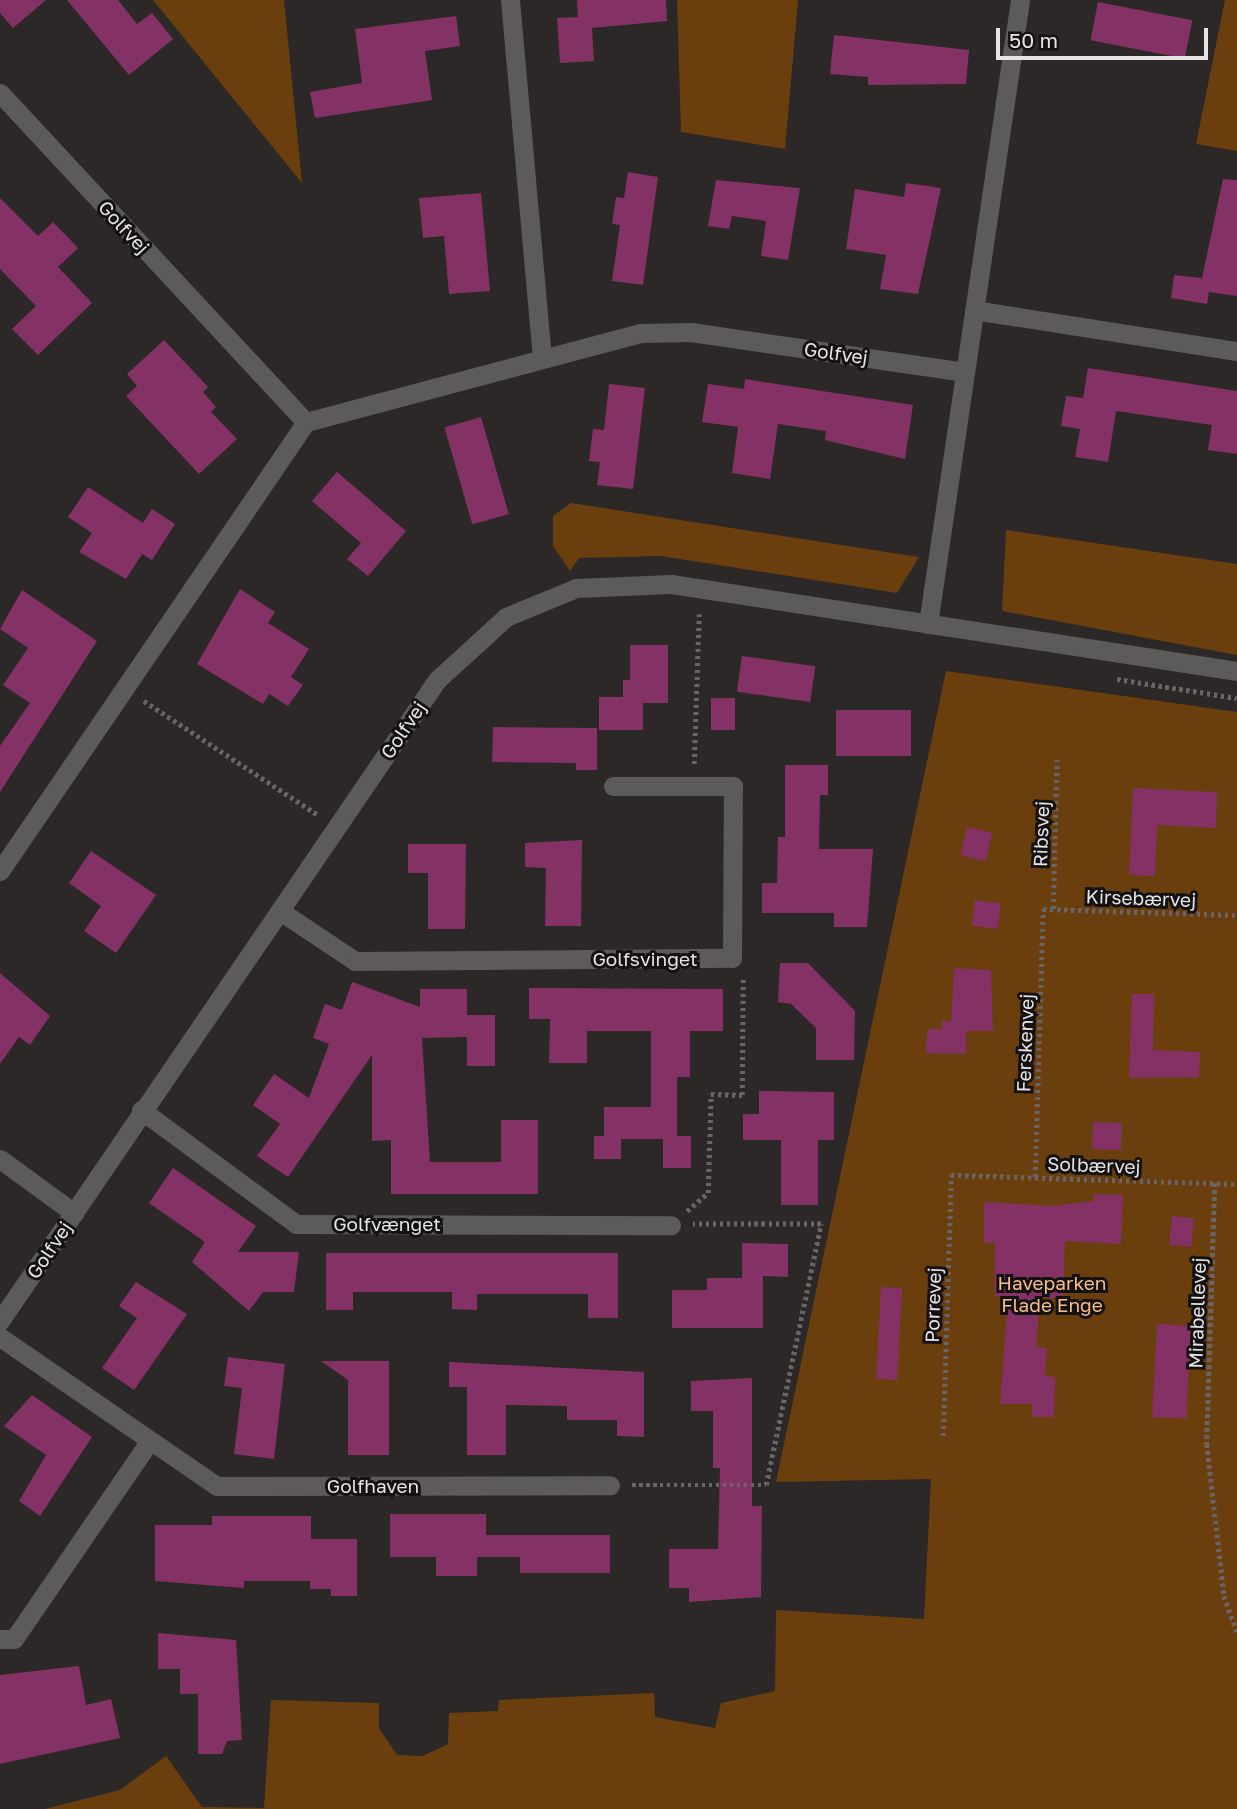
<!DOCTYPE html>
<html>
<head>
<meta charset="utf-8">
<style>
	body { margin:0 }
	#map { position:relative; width:1237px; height:1809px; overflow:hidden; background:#2d2828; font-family:"Golos Text",sans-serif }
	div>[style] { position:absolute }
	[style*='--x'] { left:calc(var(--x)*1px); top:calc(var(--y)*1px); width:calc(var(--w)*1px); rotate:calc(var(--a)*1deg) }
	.green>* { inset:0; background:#6b3e0e }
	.building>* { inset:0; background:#843165; transform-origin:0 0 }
	.path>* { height:4.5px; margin-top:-2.25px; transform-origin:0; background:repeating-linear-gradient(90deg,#696465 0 3.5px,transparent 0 7px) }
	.minor>* { height:19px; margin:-9.5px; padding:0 9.5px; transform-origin:9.5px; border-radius:9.5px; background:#5d5a5a }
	span { translate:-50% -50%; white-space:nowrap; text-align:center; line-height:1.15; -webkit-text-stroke:6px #131111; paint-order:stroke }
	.street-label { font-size:19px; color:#e8e4e5 }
	.park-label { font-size:19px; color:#f9be8b }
	.scale { position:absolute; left:996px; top:28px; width:212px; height:32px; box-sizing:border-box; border:4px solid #e8e4e5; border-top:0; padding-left:9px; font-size:21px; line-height:24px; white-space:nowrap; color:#e8e4e5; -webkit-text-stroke:5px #131111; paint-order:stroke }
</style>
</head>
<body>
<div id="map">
	<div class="green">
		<div style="clip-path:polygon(153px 0,284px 0,302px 183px)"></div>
		<div style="clip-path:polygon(677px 0,798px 0,785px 149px,681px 132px)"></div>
		<div style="clip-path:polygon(1225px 0,1237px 0,1237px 151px,1196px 144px)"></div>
		<div style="clip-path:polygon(571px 503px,919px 557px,897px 593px,661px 556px,579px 558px,570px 571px,553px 546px,553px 516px)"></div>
		<div style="clip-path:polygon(1006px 530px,1237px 564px,1237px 655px,1002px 611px)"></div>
		<div style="clip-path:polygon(946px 671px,1237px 712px,1237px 1809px,45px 1809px,120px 1790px,166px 1756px,202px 1807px,264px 1808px,271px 1700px,379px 1703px,379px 1728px,397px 1755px,423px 1756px,448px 1744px,449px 1713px,498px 1711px,499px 1700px,654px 1693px,655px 1717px,715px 1728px,721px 1703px,775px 1691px,776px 1610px,924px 1619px,931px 1479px,776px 1482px)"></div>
	</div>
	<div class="building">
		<div style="clip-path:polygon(0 0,46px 0,13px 28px,0 13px)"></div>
		<div style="clip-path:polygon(67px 0,118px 0,137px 24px,152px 13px,173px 39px,129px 75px)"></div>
		<div style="clip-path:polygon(577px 0,666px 0,667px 21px,592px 28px,594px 61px,560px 63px,557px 18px,578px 17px)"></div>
		<div style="left:1098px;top:2px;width:96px;height:39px;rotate:11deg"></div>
		<div style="clip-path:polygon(456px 16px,460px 46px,425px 51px,432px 100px,315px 118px,310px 92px,362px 83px,355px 29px)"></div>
		<div style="clip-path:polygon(834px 35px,969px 50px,966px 84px,868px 85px,868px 77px,830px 74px)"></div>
		<div style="clip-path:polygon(628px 172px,658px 177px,643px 285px,612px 281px,620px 225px,612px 224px,616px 197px,624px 198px)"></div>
		<div style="clip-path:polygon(1223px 179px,1237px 180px,1237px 296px,1209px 292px,1207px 304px,1171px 298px,1174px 275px,1202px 278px)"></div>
		<div style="clip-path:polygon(716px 180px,800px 188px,788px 260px,761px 256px,766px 221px,732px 216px,729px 229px,708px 226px)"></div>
		<div style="clip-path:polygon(906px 183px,941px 188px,918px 294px,880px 289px,886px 255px,846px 249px,855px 189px,904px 197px)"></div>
		<div style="clip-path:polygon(481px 193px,490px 291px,449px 294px,444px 236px,423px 238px,419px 198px)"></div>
		<div style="clip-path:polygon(0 198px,38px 236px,53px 222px,78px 248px,58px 267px,92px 303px,38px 355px,12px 329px,36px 306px,0 269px)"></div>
		<div style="clip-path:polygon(164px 340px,208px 387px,203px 392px,216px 407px,211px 412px,237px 439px,199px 474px,126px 396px,137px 386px,127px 374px)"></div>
		<div style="clip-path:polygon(1088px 368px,1237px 391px,1237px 454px,1208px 450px,1212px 425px,1116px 411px,1108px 462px,1075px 457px,1080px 429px,1061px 426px,1066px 396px,1083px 398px)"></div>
		<div style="clip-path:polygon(745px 379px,913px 405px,905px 459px,825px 440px,826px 431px,778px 424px,770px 479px,732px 473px,738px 427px,702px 422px,708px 384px,744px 389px)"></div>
		<div style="clip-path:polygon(609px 384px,645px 388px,633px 489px,597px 485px,600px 462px,589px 461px,593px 429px,604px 430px)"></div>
		<div style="left:481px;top:417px;width:101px;height:38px;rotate:74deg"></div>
		<div style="clip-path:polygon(337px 472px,406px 531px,368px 576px,347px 559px,361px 543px,312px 501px)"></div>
		<div style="clip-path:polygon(88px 487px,143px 523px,152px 509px,175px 524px,152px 560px,142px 554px,126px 579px,79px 552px,92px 533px,68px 517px)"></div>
		<div style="clip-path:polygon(240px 589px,275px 612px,268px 623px,309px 649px,291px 677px,303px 685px,288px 706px,269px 694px,263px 704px,197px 664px)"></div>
		<div style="clip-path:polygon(22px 590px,97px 641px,0 792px,0 746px,30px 703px,3px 685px,28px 648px,0 629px)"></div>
		<div style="clip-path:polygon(630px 645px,668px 645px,668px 703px,643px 703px,643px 730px,599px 730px,599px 697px,623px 697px,623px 680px,630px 680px)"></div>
		<div style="left:742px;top:656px;width:74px;height:36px;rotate:8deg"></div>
		<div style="left:711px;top:698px;width:24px;height:32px"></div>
		<div style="left:836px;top:710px;width:75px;height:46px"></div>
		<div style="clip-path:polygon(493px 727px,597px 728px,597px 770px,576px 770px,576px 763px,492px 762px)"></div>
		<div style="clip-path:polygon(785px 765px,828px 765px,828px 795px,820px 795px,819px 849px,873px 849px,867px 927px,834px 927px,834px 913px,762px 913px,762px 883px,777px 883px,778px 837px,785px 837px)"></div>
		<div style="clip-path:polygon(1133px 788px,1217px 792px,1216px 828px,1157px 825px,1155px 876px,1129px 875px)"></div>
		<div style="left:967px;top:827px;width:26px;height:29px;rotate:13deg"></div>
		<div style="clip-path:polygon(582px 840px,581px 926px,545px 926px,546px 868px,525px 867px,525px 843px)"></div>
		<div style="clip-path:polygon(408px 844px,466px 844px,465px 929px,428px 929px,428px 873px,408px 873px)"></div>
		<div style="clip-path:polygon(91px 851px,156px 895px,116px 953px,84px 931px,101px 906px,69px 883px)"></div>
		<div style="left:975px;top:900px;width:26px;height:26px;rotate:7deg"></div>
		<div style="clip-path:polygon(780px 963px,808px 963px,855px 1011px,854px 1060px,816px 1060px,816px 1028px,791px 1004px,778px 1002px)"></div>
		<div style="clip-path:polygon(954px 968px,991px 970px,993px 1031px,966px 1031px,966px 1054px,926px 1053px,927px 1029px,942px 1029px,942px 1021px,951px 1021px)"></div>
		<div style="clip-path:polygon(0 973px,50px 1016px,30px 1045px,19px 1037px,0 1064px)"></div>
		<div style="clip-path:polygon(352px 982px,420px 1007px,420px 989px,467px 989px,467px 1015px,495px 1015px,495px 1066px,467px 1066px,467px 1037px,422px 1038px,430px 1162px,501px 1162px,501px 1120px,538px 1120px,538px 1194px,391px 1194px,391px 1140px,372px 1141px,372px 1055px,288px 1177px,257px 1156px,280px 1124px,253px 1105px,274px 1074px,309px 1098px,329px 1044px,313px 1038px,325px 1004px,342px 1010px)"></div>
		<div style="clip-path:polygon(529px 988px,723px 989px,723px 1031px,690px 1031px,690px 1077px,677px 1077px,677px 1136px,691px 1136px,691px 1168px,663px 1168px,663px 1139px,621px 1139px,621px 1159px,594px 1159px,594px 1136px,604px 1136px,604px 1107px,651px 1107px,651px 1031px,587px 1031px,587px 1063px,549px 1063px,550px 1019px,529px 1019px)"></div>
		<div style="clip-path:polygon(1132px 994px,1154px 994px,1153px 1050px,1200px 1052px,1199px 1077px,1129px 1078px)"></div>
		<div style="clip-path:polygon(759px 1091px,834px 1092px,834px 1140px,818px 1140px,818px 1205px,781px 1205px,781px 1140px,743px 1140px,743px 1114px,759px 1114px)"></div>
		<div style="left:1093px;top:1122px;width:29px;height:27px;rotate:2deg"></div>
		<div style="clip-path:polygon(173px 1168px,256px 1226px,238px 1252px,299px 1252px,294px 1292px,263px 1292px,249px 1311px,192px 1262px,205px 1242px,149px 1203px)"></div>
		<div style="clip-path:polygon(1094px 1194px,1123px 1195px,1121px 1244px,1065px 1241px,1063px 1299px,1040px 1297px,1036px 1347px,1047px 1348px,1045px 1376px,1055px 1377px,1054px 1417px,1032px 1417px,1032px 1404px,1000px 1404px,1008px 1296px,995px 1296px,995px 1243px,984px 1243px,984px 1202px,1053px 1206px,1094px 1201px)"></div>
		<div style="left:1172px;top:1216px;width:22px;height:29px;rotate:5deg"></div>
		<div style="clip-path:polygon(742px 1243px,788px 1244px,788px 1277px,763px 1276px,763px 1328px,672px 1328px,672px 1290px,707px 1290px,707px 1278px,742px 1278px)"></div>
		<div style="clip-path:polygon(326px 1253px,618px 1253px,618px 1318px,588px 1318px,588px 1294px,477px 1294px,477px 1310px,452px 1309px,452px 1292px,353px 1292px,353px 1310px,326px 1310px)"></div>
		<div style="clip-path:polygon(136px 1282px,187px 1314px,134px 1390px,102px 1368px,137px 1318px,119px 1306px)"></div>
		<div style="left:881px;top:1287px;width:21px;height:92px;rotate:3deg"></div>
		<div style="left:1157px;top:1324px;width:34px;height:93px;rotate:3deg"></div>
		<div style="clip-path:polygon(228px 1357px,285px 1364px,274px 1459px,234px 1454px,242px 1388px,224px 1386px)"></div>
		<div style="clip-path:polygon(321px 1361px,389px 1361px,389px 1455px,348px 1455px,348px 1380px)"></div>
		<div style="clip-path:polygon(449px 1362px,644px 1372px,644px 1437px,617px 1436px,617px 1420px,567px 1420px,567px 1406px,506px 1405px,506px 1455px,467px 1455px,467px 1387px,449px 1387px)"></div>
		<div style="clip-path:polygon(752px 1378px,752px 1506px,762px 1506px,761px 1597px,689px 1602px,689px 1588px,669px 1588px,669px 1549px,718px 1549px,720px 1468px,713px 1468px,713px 1411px,691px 1411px,691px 1381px)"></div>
		<div style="clip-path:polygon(32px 1395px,92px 1437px,40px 1516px,19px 1501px,46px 1455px,4px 1426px)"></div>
		<div style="clip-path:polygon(390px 1514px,486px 1514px,486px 1535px,610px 1535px,610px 1573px,520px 1573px,520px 1557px,477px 1557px,477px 1576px,436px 1576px,436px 1557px,390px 1557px)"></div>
		<div style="clip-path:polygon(212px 1516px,311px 1516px,311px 1539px,357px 1539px,357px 1596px,331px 1596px,331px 1589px,310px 1589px,310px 1581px,244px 1581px,244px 1588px,155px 1581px,155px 1525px,212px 1525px)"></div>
		<div style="clip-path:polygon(158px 1633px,236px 1640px,242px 1740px,227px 1741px,222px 1754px,198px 1754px,198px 1694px,180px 1694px,180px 1669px,158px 1669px)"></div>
		<div style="clip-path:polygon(79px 1666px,86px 1705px,111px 1699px,120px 1738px,0 1764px,0 1675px)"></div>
	</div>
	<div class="path">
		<div style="--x:1117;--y:679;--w:121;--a:9"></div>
		<div style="--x:144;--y:701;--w:208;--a:33.2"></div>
		<div style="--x:694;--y:764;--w:150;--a:-88.1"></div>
		<div style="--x:1053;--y:909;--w:149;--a:-88.5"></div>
		<div style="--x:1035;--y:1177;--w:268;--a:-88.3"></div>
		<div style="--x:1043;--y:909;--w:194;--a:1.8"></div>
		<div style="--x:1215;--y:1183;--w:261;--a:91.8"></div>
		<div style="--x:1207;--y:1444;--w:153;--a:83.6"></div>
		<div style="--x:1224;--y:1596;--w:38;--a:70"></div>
		<div style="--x:687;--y:1211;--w:28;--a:-41"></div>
		<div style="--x:708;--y:1193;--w:99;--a:-88.3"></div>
		<div style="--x:711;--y:1094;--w:31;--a:2"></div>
		<div style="--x:742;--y:1095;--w:117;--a:-89.5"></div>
		<div style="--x:943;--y:1436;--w:261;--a:-88.2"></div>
		<div style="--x:951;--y:1175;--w:286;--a:1.8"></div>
		<div style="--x:632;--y:1485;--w:134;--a:0"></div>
		<div style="--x:766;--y:1485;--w:267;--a:-78.1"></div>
		<div style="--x:821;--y:1224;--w:128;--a:180"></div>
	</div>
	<div class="minor">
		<div style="--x:510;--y:0;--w:360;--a:84.9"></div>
		<div style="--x:0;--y:93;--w:449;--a:47.1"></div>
		<div style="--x:974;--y:310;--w:266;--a:8.9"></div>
		<div style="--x:928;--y:624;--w:631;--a:-81.61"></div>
		<div style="--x:0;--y:871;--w:543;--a:-55.73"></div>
		<div style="--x:306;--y:422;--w:346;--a:-14.9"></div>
		<div style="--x:640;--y:333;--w:51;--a:-1.1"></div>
		<div style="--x:691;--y:332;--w:277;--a:8.3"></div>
		<div style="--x:280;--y:911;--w:90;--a:33.7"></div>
		<div style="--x:355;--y:961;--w:377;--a:-0.5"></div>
		<div style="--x:732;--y:958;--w:172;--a:-89.7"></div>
		<div style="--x:733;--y:786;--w:120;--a:180"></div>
		<div style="--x:141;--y:1110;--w:192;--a:36.3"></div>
		<div style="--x:296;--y:1224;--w:375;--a:0.2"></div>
		<div style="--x:0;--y:1159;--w:92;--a:36.1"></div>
		<div style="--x:0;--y:1321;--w:776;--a:-55.72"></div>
		<div style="--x:437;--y:680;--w:93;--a:-42.4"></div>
		<div style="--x:506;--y:617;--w:76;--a:-22.5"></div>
		<div style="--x:576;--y:588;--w:95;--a:-2.4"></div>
		<div style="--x:671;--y:584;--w:573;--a:8.74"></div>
		<div style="--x:0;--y:1337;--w:263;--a:34.5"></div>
		<div style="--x:217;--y:1486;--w:393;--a:-0.1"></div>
		<div style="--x:0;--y:1639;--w:14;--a:0"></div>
		<div style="--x:14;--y:1639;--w:239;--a:-55.6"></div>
	</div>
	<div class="street-label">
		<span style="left:124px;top:227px;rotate:47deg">Golfvej</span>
		<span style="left:836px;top:353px;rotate:8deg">Golfvej</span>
		<span style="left:403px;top:730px;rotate:-56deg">Golfvej</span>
		<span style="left:1041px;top:834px;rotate:-88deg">Ribsvej</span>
		<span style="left:1141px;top:898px;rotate:2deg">Kirsebærvej</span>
		<span style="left:645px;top:959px">Golfsvinget</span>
		<span style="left:1025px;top:1043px;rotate:-88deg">Ferskenvej</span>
		<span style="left:1094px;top:1165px;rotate:2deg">Solbærvej</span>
		<span style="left:387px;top:1224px">Golfvænget</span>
		<span style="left:49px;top:1250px;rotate:-56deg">Golfvej</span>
		<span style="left:933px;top:1305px;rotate:-88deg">Porrevej</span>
		<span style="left:1197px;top:1313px;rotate:-88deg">Mirabellevej</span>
		<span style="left:373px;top:1486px">Golfhaven</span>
	</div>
	<div class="park-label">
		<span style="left:1052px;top:1294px">Haveparken<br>Flade Enge</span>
	</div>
	<div class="scale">50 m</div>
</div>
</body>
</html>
